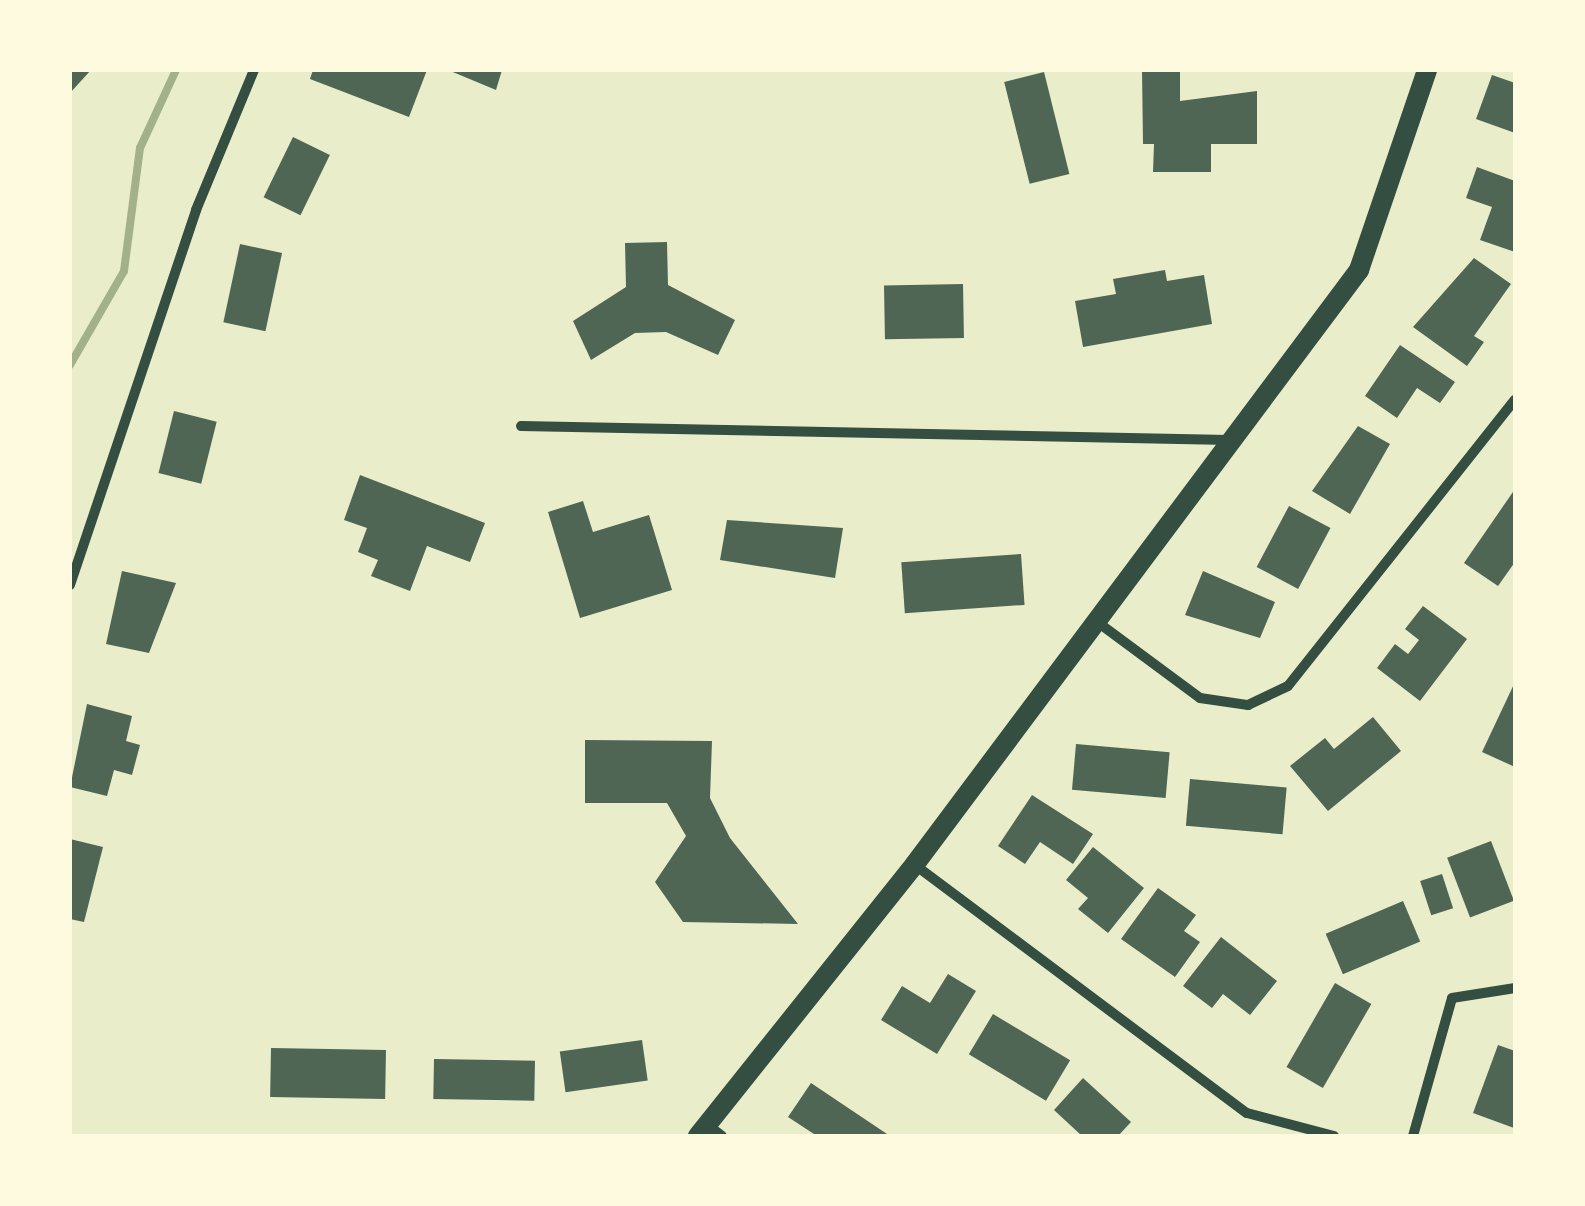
<!DOCTYPE html>
<html>
<head>
<meta charset="utf-8">
<style>
	body { margin:0 }
	#map { position:relative; width:1585px; height:1206px; overflow:hidden; background:#e9edc9; font-family:Bitter,serif }
	div>[style] { position:absolute }
	[style*='--x'] { left:calc(var(--x)*1px); top:calc(var(--y)*1px); width:calc(var(--w)*1px); rotate:calc(var(--a)*1deg) }
	.stream>* { height:8px; margin:-4px; padding:0 4px; transform-origin:4px; border-radius:4px; background:#a3b18a }
	.building>* { inset:0; background:#4f6655; transform-origin:0 0 }
	.minor>* { height:10px; margin:-5px; padding:0 5px; transform-origin:5px; border-radius:5px; background:#344e41 }
	.secondary>* { height:20px; margin:-10px; padding:0 10px; transform-origin:10px; border-radius:10px; background:#344e41 }
	span { translate:-50% -50%; white-space:nowrap; text-align:center; line-height:1.15; -webkit-text-stroke:8px #fefae0; paint-order:stroke }
	.frame { position:absolute; inset:0; border:72px solid #fefae0; pointer-events:none }
</style>
</head>
<body>
<div id="map">
	<div class="stream">
		<div style="--x:70;--y:365;--w:108;--a:-60.1"></div>
		<div style="--x:124;--y:271;--w:124;--a:-82.6"></div>
		<div style="--x:140;--y:148;--w:86;--a:-65.2"></div>
	</div>
	<div class="building">
		<div style="clip-path:polygon(70px 70px,91px 70px,70px 93px)"></div>
		<div style="clip-path:polygon(313px 70px,427px 70px,409px 117px,310px 79px)"></div>
		<div style="clip-path:polygon(448px 70px,502px 70px,496px 90px)"></div>
		<div style="clip-path:polygon(1142px 70px,1180px 70px,1180px 101px,1257px 91px,1257px 144px,1211px 144px,1211px 172px,1153px 172px,1154px 144px,1143px 144px)"></div>
		<div style="left:1044px;top:72px;width:105px;height:41px;rotate:76deg"></div>
		<div style="clip-path:polygon(1492px 75px,1515px 83px,1515px 133px,1476px 119px)"></div>
		<div style="left:293px;top:137px;width:41px;height:67px;rotate:26deg"></div>
		<div style="clip-path:polygon(1477px 167px,1515px 181px,1515px 252px,1480px 240px,1492px 207px,1466px 198px)"></div>
		<div style="clip-path:polygon(667px 242px,668px 285px,735px 320px,718px 355px,666px 332px,635px 333px,591px 360px,573px 321px,626px 287px,625px 243px)"></div>
		<div style="left:240px;top:244px;width:43px;height:80px;rotate:12deg"></div>
		<div style="clip-path:polygon(1474px 258px,1511px 284px,1474px 336px,1484px 342px,1467px 366px,1413px 327px)"></div>
		<div style="clip-path:polygon(1165px 270px,1167px 281px,1204px 275px,1212px 324px,1083px 347px,1075px 301px,1116px 294px,1113px 279px)"></div>
		<div style="left:963px;top:284px;width:54px;height:79px;rotate:89deg"></div>
		<div style="clip-path:polygon(1400px 345px,1455px 382px,1440px 403px,1417px 388px,1397px 418px,1365px 396px)"></div>
		<div style="left:174px;top:411px;width:44px;height:64px;rotate:14deg"></div>
		<div style="clip-path:polygon(1358px 426px,1390px 444px,1350px 514px,1312px 491px)"></div>
		<div style="clip-path:polygon(360px 475px,485px 523px,470px 562px,427px 546px,410px 591px,371px 576px,378px 560px,358px 552px,367px 528px,344px 520px)"></div>
		<div style="clip-path:polygon(1515px 489px,1515px 562px,1498px 586px,1464px 563px)"></div>
		<div style="clip-path:polygon(583px 501px,593px 532px,649px 515px,672px 590px,580px 618px,548px 512px)"></div>
		<div style="left:1289px;top:506px;width:47px;height:69px;rotate:28deg"></div>
		<div style="clip-path:polygon(727px 520px,843px 528px,835px 578px,720px 560px)"></div>
		<div style="left:1021px;top:554px;width:51px;height:120px;rotate:86deg"></div>
		<div style="clip-path:polygon(122px 571px,176px 583px,149px 653px,106px 644px)"></div>
		<div style="clip-path:polygon(1203px 571px,1275px 602px,1260px 638px,1185px 615px)"></div>
		<div style="clip-path:polygon(1423px 606px,1467px 639px,1420px 701px,1377px 668px,1395px 644px,1408px 654px,1419px 640px,1405px 629px)"></div>
		<div style="clip-path:polygon(1515px 682px,1515px 767px,1482px 752px)"></div>
		<div style="clip-path:polygon(87px 704px,132px 716px,126px 741px,140px 745px,132px 775px,114px 770px,107px 796px,70px 787px)"></div>
		<div style="clip-path:polygon(1373px 717px,1401px 751px,1328px 811px,1290px 766px,1325px 738px,1334px 749px)"></div>
		<div style="clip-path:polygon(585px 740px,712px 741px,710px 798px,730px 838px,798px 924px,683px 922px,655px 882px,686px 836px,667px 803px,585px 803px)"></div>
		<div style="left:1076px;top:744px;width:94px;height:46px;rotate:5deg"></div>
		<div style="left:1190px;top:779px;width:97px;height:47px;rotate:5deg"></div>
		<div style="clip-path:polygon(1032px 795px,1093px 834px,1073px 864px,1040px 842px,1025px 864px,998px 846px)"></div>
		<div style="clip-path:polygon(70px 839px,103px 847px,84px 922px,70px 919px)"></div>
		<div style="left:1491px;top:841px;width:64px;height:47px;rotate:69deg"></div>
		<div style="clip-path:polygon(1093px 847px,1144px 888px,1108px 933px,1078px 909px,1088px 898px,1066px 880px)"></div>
		<div style="left:1442px;top:874px;width:36px;height:23px;rotate:72deg"></div>
		<div style="clip-path:polygon(1158px 888px,1196px 915px,1184px 931px,1200px 942px,1175px 977px,1121px 939px)"></div>
		<div style="left:1403px;top:901px;width:44px;height:84px;rotate:67deg"></div>
		<div style="clip-path:polygon(1221px 937px,1277px 981px,1250px 1015px,1223px 994px,1212px 1008px,1183px 986px)"></div>
		<div style="clip-path:polygon(948px 974px,976px 991px,937px 1054px,881px 1020px,902px 986px,930px 1003px)"></div>
		<div style="left:1335px;top:983px;width:42px;height:97px;rotate:30deg"></div>
		<div style="left:993px;top:1014px;width:90px;height:47px;rotate:31deg"></div>
		<div style="left:642px;top:1040px;width:41px;height:83px;rotate:82deg"></div>
		<div style="clip-path:polygon(1498px 1045px,1515px 1051px,1514px 1128px,1473px 1113px)"></div>
		<div style="left:271px;top:1048px;width:115px;height:49px;rotate:1deg"></div>
		<div style="left:434px;top:1059px;width:101px;height:40px;rotate:1deg"></div>
		<div style="clip-path:polygon(1083px 1078px,1131px 1122px,1118px 1136px,1082px 1136px,1054px 1110px)"></div>
		<div style="clip-path:polygon(811px 1083px,890px 1136px,817px 1136px,788px 1117px)"></div>
	</div>
	<div class="minor">
		<div style="--x:521;--y:426;--w:708;--a:1.13"></div>
		<div style="--x:70;--y:585;--w:396;--a:-71.4"></div>
		<div style="--x:196;--y:210;--w:152;--a:-67.5"></div>
		<div style="--x:1096;--y:621;--w:129;--a:36.5"></div>
		<div style="--x:1200;--y:698;--w:49;--a:8.3"></div>
		<div style="--x:1248;--y:705;--w:44;--a:-25.4"></div>
		<div style="--x:1288;--y:686;--w:365;--a:-51.6"></div>
		<div style="--x:915;--y:865;--w:414;--a:36.8"></div>
		<div style="--x:1247;--y:1113;--w:90;--a:14.8"></div>
		<div style="--x:705;--y:1123;--w:21;--a:37"></div>
		<div style="--x:1413;--y:1136;--w:143;--a:-74.2"></div>
		<div style="--x:1452;--y:998;--w:64;--a:-9"></div>
	</div>
	<div class="secondary">
		<div style="--x:698;--y:1136;--w:348;--a:-51.4"></div>
		<div style="--x:915;--y:864;--w:742;--a:-53.22"></div>
		<div style="--x:1359;--y:270;--w:211;--a:-71.2"></div>
	</div>
	<div class="frame"></div>
</div>
</body>
</html>
